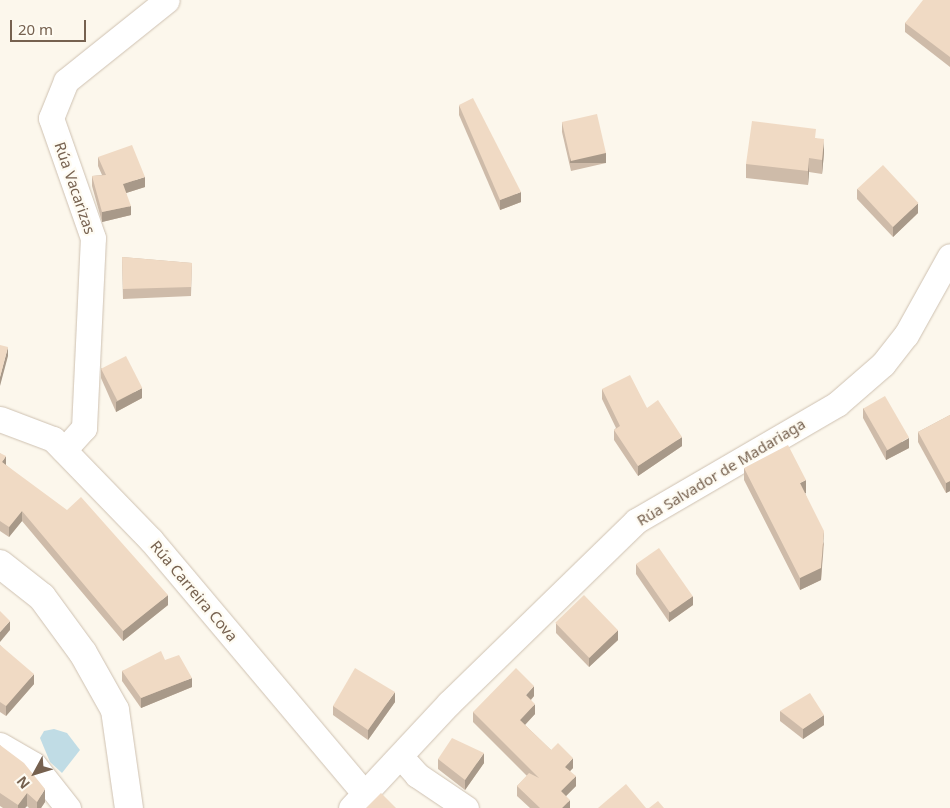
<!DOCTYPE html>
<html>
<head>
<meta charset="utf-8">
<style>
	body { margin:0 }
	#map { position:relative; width:950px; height:808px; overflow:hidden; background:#fcf7ec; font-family:"Noto Sans",sans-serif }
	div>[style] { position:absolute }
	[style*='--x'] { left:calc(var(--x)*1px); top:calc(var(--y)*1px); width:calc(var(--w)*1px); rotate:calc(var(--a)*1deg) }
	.water>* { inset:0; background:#c0dce5 }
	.roads { filter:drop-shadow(0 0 1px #cec1b1) drop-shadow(0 0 1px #cec1b1) }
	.street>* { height:25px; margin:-12.5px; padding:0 12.5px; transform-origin:12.5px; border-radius:12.5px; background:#fff }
	.secondary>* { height:28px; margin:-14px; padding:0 14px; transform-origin:14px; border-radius:14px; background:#fff }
	.wall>* { inset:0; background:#cebba9 }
	.shaded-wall>* { inset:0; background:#a89989; transform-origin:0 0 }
	.building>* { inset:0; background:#f0dac4; transform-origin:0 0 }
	span { translate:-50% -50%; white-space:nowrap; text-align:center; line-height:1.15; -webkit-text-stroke:4.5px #fefbf2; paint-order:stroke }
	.street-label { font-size:15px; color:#76614f }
	.north { position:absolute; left:10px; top:748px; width:50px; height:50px; -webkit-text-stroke:4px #fefbf2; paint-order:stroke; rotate:231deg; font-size:14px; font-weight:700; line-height:20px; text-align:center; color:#76614f }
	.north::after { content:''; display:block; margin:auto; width:18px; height:22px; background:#76614f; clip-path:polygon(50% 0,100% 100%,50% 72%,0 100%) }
	.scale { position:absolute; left:10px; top:20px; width:76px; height:22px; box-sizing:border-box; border:2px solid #76614f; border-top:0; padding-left:6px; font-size:15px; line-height:18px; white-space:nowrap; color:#76614f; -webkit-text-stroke:4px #fefbf2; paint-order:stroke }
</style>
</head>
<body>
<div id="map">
	<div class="water">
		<div style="clip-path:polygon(54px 729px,67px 733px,80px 750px,62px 773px,50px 762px,40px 738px,44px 731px)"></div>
	</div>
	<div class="roads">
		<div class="street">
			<div style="--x:0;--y:419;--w:57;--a:20.7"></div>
			<div style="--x:53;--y:439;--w:141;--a:45.9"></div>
			<div style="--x:151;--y:540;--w:332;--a:49.9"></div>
			<div style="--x:64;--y:450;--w:30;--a:-48"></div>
			<div style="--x:84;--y:428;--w:190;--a:-87.3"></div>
			<div style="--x:93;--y:238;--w:127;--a:-109.3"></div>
			<div style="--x:51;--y:118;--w:40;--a:-68"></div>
			<div style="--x:66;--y:81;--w:129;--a:-38.7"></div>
			<div style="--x:0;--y:745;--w:39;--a:30"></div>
			<div style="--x:34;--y:765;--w:55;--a:51.7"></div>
			<div style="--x:401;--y:757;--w:24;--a:48"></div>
			<div style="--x:417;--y:775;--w:59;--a:34"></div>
			<div style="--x:351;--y:808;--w:144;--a:-47"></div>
			<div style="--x:449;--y:703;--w:261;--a:-44.2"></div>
			<div style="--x:636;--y:521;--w:233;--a:-30.2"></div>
			<div style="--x:837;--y:404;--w:61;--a:-41"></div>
			<div style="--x:883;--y:364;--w:37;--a:-52"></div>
			<div style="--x:906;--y:335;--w:90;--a:-60.9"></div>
		</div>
		<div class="secondary">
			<div style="--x:0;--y:564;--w:53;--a:38.2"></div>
			<div style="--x:42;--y:597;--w:69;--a:53.8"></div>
			<div style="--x:83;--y:653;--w:65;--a:60.7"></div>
			<div style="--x:115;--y:710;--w:99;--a:81.9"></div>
		</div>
	</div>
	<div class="wall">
		<div style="clip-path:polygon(950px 0,950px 67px,905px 32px,905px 23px)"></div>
		<div style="clip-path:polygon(459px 105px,521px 202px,500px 210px,459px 115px)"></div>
		<div style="clip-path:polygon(562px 122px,606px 163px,571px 171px,562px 132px)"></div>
		<div style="clip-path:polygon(816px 138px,824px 153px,822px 174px,809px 172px,808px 185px,746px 178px,746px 164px)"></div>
		<div style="clip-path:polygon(98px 157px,145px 187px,126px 193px,131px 215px,102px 222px,92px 186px,92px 176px,102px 175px,98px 166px)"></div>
		<div style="clip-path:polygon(857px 189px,918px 213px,893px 237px,857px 199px)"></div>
		<div style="clip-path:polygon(122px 257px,192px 263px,191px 296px,123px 299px)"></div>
		<div style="clip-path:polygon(101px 368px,142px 398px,116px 412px,101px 378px)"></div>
		<div style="clip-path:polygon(602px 389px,647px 408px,682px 446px,638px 476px,614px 440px,614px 430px,616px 428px,602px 399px)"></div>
		<div style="clip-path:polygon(863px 408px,909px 448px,886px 460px,863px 418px)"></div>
		<div style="clip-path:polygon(950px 415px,950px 491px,946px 493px,918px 442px,918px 432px)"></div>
		<div style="clip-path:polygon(0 453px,6px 465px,168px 605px,123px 641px,22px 521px,9px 537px,0 531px)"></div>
		<div style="clip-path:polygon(744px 468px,806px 493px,805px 493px,824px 544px,821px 580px,800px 590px,744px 480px)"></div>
		<div style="clip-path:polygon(636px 564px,693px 605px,669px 622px,636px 574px)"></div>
		<div style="clip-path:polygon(556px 623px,618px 640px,589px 667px,556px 633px)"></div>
		<div style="clip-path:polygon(0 645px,34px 684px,6px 716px,0 712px)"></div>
		<div style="clip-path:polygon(165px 660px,192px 687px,141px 708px,122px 681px,122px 671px)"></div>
		<div style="clip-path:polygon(534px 696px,531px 700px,535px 714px,525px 725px,551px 750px,573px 768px,570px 771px,576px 786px,566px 796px,570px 808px,530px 808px,517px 796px,517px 786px,527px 776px,473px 722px,473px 712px)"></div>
		<div style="clip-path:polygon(395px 702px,368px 740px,333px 715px,333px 706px)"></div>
		<div style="clip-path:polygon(780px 711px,824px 725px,803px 739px,780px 721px)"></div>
		<div style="clip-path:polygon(0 745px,45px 802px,41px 808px,29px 808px,27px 806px,25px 808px,3px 808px,0 806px)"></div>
		<div style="clip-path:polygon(438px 759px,484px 763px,465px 790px,438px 769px)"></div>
	</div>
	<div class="shaded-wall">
		<div style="clip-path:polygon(824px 139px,824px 153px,822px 174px,822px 160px)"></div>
		<div style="left:606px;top:153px;width:10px;height:36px;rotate:90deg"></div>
		<div style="clip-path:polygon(809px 158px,809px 172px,808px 185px,808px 171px)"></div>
		<div style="clip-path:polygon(145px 177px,145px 187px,123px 194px,123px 184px)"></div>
		<div style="clip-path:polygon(521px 192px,521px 202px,500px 210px,500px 200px)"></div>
		<div style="clip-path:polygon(918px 203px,918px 213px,893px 237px,893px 227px)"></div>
		<div style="clip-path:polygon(131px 206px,131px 215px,102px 222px,102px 212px)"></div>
		<div style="clip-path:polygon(8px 347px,8px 356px,0 386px,0 377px)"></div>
		<div style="clip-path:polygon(142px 388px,142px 398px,116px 412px,116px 402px)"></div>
		<div style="clip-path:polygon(682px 437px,682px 446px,638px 476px,638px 466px)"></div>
		<div style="clip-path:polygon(909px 438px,909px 448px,886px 460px,886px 451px)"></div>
		<div style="clip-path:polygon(6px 456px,6px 466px,2px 462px)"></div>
		<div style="clip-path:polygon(806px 480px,806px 493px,800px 496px,800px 483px)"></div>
		<div style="clip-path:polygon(950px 481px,950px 491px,946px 493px,946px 483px)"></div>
		<div style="clip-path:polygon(22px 511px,22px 521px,9px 537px,9px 527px)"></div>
		<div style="clip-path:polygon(824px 531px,821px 580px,800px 590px,800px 578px)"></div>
		<div style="clip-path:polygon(168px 595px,168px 605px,123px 641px,123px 631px)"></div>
		<div style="clip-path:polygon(693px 596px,693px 605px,669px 622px,669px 612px)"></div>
		<div style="clip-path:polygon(10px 621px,10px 630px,0 642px,0 632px)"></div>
		<div style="clip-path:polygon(618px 630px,618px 640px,589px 667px,589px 657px)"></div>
		<div style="clip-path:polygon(34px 674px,34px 684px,6px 716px,6px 706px)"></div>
		<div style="clip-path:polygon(192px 678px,192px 687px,141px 708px,141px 698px)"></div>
		<div style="clip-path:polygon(534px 686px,534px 696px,526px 705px,526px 695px)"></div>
		<div style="clip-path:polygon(395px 692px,395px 702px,368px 740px,368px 730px)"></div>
		<div style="clip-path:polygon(535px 704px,535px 714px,520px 730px,520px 720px)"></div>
		<div style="clip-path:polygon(824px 715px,824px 725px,803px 739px,803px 729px)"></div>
		<div style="clip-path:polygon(484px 753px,484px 763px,465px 790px,465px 780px)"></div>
		<div style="clip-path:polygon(573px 758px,573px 768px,565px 776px,565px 767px)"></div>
		<div style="clip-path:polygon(576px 776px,576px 786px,561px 801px,561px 791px)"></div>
		<div style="clip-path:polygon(45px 789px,45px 802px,41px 808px,37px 808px,37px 802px)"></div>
		<div style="clip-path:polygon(27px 793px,27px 806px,25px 808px,18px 808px,18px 805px)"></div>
		<div style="clip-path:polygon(570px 800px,570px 808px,562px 808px)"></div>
	</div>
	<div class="building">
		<div style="clip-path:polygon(923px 0,950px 0,950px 57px,905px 23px)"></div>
		<div style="clip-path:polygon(473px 98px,521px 192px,500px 200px,459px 105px)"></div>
		<div style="left:597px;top:114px;width:40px;height:36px;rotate:77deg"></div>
		<div style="clip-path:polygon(752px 121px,816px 129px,815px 138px,824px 139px,822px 160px,809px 158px,808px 171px,746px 164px)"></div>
		<div style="clip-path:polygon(132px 145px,145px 177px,123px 184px,131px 206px,102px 212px,92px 176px,106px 175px,98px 157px)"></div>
		<div style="left:883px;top:165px;width:52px;height:35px;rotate:47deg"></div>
		<div style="clip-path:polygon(122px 257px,192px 263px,191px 287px,123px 289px)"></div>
		<div style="clip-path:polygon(0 345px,8px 347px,0 377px)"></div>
		<div style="left:126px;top:356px;width:36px;height:28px;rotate:63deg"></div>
		<div style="clip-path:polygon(630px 375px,647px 408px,658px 400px,682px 437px,638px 466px,614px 430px,620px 426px,602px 389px)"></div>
		<div style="left:885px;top:396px;width:48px;height:25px;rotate:60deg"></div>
		<div style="clip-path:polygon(950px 415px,950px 481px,946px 483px,918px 432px)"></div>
		<div style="clip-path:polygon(788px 445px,806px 480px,800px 483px,824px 531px,821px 568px,800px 578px,744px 468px)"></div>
		<div style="clip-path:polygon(0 453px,6px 456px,2px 462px,67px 510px,81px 497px,168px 595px,123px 631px,22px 511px,9px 527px,0 521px)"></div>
		<div style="left:659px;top:548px;width:59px;height:28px;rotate:55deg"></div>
		<div style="left:584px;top:595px;width:49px;height:40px;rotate:46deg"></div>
		<div style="clip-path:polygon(0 611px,10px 621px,0 632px)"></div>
		<div style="clip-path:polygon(0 645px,34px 674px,6px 706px,0 702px)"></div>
		<div style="clip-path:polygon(161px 651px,165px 660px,179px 655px,192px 678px,141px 698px,122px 671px)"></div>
		<div style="clip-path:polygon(355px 668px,395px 692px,368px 730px,333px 706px)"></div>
		<div style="clip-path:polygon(516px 668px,534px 686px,526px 695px,535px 704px,520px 720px,551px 750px,558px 743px,573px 758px,565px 767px,576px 776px,561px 791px,570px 800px,562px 808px,540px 808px,517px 786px,529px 773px,539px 778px,473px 712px)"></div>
		<div style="clip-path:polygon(810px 693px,824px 715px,803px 729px,780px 711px)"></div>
		<div style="clip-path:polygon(452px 738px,484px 753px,465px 780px,438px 759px)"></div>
		<div style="clip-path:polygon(0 745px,24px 763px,45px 789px,37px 802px,27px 793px,18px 805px,0 793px)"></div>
		<div style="clip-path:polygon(626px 784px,646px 808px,598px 808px)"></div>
		<div style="clip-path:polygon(381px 793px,396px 808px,366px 808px)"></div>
		<div style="clip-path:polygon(658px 801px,664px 808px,649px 808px)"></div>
	</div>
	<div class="street-label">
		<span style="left:75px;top:188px;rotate:71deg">Rúa Vacarizas</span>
		<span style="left:721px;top:472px;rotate:-31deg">Rúa Salvador de Madariaga</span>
		<span style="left:194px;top:591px;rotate:50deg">Rúa Carreira Cova</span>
	</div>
	<div class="north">N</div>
	<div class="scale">20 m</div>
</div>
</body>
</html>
